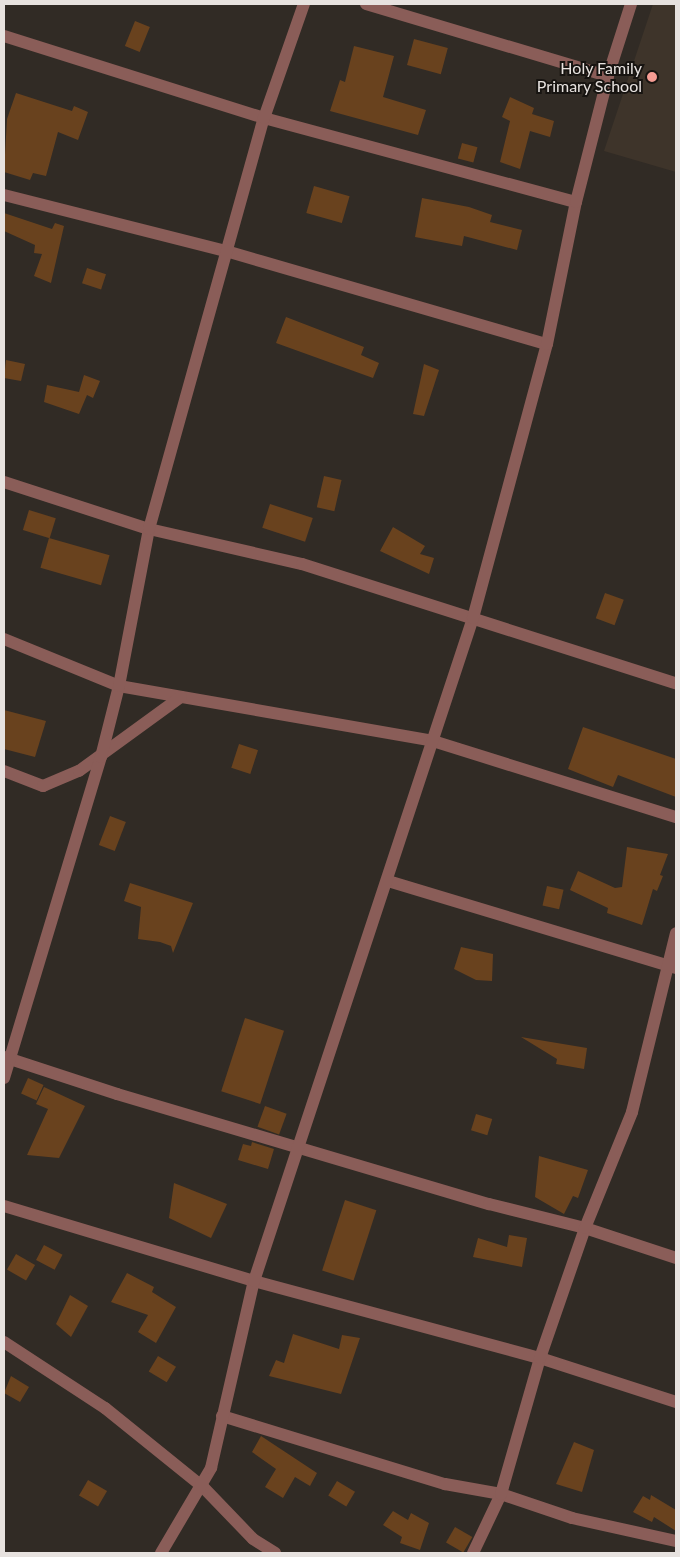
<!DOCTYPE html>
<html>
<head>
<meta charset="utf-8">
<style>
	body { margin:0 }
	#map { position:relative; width:680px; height:1557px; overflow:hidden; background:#312b25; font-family:Lato,sans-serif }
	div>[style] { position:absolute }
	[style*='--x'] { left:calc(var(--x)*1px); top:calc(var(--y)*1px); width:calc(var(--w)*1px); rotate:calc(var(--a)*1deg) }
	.built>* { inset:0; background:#3e342a }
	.building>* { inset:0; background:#69421e; transform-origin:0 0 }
	.street>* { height:12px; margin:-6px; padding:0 6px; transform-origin:6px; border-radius:6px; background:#8a5d58 }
	.dots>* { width:14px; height:14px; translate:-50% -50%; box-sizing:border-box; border:2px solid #171411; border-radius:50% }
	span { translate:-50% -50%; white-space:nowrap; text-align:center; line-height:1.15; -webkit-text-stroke:4px #171411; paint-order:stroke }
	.poi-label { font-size:16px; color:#e7e2df }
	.right { translate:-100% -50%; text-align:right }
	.frame { position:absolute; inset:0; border:5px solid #e7e2df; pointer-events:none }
</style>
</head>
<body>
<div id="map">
	<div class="built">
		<div style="clip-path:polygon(653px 4px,676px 4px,676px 172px,604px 151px)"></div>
	</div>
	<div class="building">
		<div style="left:135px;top:21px;width:16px;height:27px;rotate:22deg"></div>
		<div style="left:414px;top:39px;width:35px;height:27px;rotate:15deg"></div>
		<div style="clip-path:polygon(354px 46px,394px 56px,383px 97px,426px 110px,418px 135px,330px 111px,340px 80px,345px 82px)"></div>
		<div style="clip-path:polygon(16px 93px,72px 111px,74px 106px,88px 112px,78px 140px,58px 132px,46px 176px,33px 173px,30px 180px,4px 172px,7px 119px)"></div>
		<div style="clip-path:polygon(510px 97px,534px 108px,532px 114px,554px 121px,550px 137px,530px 131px,520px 169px,500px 162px,510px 121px,502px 117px)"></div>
		<div style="left:462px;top:143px;width:16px;height:16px;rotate:15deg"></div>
		<div style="left:314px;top:186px;width:37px;height:28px;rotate:16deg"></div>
		<div style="clip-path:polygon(422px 198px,469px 207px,492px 215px,490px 222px,522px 230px,517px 250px,464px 236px,462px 246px,415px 237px)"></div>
		<div style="clip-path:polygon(4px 213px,52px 229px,55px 223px,64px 226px,51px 283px,34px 276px,42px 254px,34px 253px,35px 245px,4px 231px)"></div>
		<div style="left:87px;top:268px;width:20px;height:16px;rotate:18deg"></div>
		<div style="clip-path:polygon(286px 317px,364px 347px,361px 355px,379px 363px,373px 378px,276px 343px)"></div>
		<div style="clip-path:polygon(6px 360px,25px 364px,21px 381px,4px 378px)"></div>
		<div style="clip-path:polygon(424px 364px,439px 370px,424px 416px,413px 414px)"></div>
		<div style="clip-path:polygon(84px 375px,100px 381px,93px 398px,87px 395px,79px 414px,44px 402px,47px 385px,79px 392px)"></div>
		<div style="left:324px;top:476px;width:18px;height:32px;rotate:13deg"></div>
		<div style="left:270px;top:504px;width:45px;height:25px;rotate:18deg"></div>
		<div style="left:29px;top:510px;width:28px;height:21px;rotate:17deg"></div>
		<div style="clip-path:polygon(393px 527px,425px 546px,420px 554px,434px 558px,429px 574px,380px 551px)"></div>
		<div style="left:49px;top:538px;width:63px;height:31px;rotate:16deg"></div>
		<div style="left:605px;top:593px;width:20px;height:27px;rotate:20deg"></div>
		<div style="clip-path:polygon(4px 710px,46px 721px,35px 757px,4px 749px)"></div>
		<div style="clip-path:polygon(583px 727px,676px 759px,676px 797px,618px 775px,613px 787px,568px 769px)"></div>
		<div style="left:239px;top:744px;width:20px;height:25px;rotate:18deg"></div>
		<div style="left:110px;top:816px;width:17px;height:31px;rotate:21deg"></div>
		<div style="clip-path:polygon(627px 847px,668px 854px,660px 875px,663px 876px,657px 891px,653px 889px,642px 925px,607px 913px,608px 908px,570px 890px,578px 871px,615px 888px,622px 887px)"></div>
		<div style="clip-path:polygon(130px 883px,193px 903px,173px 953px,171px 946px,160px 942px,138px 939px,141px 907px,124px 901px)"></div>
		<div style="left:547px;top:886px;width:17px;height:20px;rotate:13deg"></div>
		<div style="clip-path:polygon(461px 947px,493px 954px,492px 981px,476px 980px,454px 969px)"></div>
		<div style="left:245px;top:1018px;width:41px;height:77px;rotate:18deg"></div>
		<div style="clip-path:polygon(521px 1037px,587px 1048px,584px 1069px,556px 1064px,557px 1059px)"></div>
		<div style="left:28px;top:1078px;width:17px;height:17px;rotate:24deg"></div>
		<div style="clip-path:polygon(44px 1087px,85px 1106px,59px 1158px,27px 1155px,48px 1109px,36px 1104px)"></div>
		<div style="left:265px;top:1106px;width:23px;height:22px;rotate:20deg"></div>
		<div style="left:476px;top:1114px;width:17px;height:17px;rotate:17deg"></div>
		<div style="clip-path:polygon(252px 1142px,274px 1149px,268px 1169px,238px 1160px,243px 1144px,251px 1146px)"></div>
		<div style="clip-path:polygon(539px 1156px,588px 1170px,578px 1198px,573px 1196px,564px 1214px,535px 1197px)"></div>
		<div style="clip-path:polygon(174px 1183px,227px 1204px,211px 1238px,169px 1218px)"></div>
		<div style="left:345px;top:1200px;width:33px;height:74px;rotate:18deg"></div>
		<div style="clip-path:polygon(509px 1235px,527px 1238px,522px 1267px,473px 1257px,478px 1238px,507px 1247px)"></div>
		<div style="left:44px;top:1245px;width:21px;height:17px;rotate:28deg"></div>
		<div style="left:16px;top:1254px;width:22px;height:18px;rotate:30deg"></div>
		<div style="clip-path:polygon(127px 1273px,154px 1287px,152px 1292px,176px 1307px,156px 1343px,138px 1332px,148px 1315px,111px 1302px)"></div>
		<div style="clip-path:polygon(70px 1295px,88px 1306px,71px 1337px,56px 1324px)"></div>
		<div style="clip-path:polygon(293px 1334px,339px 1349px,342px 1335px,360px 1338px,341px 1394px,269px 1376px,276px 1360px,284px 1363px)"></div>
		<div style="left:158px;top:1356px;width:21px;height:18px;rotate:31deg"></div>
		<div style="clip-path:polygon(11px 1376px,29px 1387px,20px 1402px,4px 1393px)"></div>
		<div style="clip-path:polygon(261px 1436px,317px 1473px,310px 1486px,295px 1477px,283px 1498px,265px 1487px,276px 1469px,252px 1452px)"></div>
		<div style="clip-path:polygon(574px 1442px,594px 1450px,582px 1492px,556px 1484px)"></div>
		<div style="left:88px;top:1480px;width:22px;height:18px;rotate:30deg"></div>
		<div style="left:337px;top:1481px;width:21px;height:17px;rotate:31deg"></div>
		<div style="clip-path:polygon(651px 1495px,676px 1510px,676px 1531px,654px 1517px,652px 1522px,633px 1512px,643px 1496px,650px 1500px)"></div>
		<div style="clip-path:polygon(393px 1511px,408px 1520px,411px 1513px,429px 1523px,420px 1550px,400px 1543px,402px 1537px,383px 1525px)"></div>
		<div style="left:455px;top:1527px;width:20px;height:18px;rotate:30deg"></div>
	</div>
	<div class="street">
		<div style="--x:366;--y:4;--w:252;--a:16.6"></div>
		<div style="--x:4;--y:36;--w:273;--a:17.5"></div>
		<div style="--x:264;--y:118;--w:323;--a:15.1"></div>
		<div style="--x:4;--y:195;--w:229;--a:14.2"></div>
		<div style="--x:226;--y:251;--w:334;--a:16.2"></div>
		<div style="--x:4;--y:482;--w:152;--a:18"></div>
		<div style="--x:149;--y:529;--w:157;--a:12.9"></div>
		<div style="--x:302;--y:564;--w:392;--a:17.7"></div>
		<div style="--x:4;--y:639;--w:124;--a:22.2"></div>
		<div style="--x:119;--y:686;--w:319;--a:9.9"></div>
		<div style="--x:433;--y:741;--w:255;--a:17.4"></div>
		<div style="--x:4;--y:771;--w:42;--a:21"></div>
		<div style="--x:43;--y:786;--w:39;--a:-23"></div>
		<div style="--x:79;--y:771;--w:126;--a:-36"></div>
		<div style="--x:388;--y:881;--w:301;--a:16.8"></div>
		<div style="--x:4;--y:1057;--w:119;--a:18.1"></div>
		<div style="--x:117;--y:1094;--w:388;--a:16.5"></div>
		<div style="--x:489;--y:1204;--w:99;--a:14"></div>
		<div style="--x:585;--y:1228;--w:96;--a:18.2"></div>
		<div style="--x:4;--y:1078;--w:335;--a:-73.2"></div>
		<div style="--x:101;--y:757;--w:73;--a:-75.8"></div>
		<div style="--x:119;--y:686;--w:160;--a:-79.2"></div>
		<div style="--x:149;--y:529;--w:427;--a:-74.4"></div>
		<div style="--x:264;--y:118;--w:121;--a:-70.7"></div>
		<div style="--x:4;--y:1206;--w:261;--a:16.7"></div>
		<div style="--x:254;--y:1281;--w:296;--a:15.1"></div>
		<div style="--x:540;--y:1358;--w:143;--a:17.9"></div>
		<div style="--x:4;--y:1342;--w:121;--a:33.2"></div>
		<div style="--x:105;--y:1408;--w:126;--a:38.9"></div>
		<div style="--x:203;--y:1487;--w:72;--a:46.1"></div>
		<div style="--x:253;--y:1539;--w:26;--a:32"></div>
		<div style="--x:222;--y:1416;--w:233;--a:17"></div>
		<div style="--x:445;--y:1484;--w:57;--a:10.1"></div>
		<div style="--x:501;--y:1494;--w:75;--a:18.7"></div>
		<div style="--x:572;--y:1518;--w:107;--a:12.5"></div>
		<div style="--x:161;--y:1553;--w:99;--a:-59.5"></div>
		<div style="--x:211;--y:1468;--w:192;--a:-77.1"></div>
		<div style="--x:254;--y:1281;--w:698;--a:-71.72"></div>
		<div style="--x:473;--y:618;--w:284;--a:-74.9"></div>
		<div style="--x:547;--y:344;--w:145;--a:-78.5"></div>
		<div style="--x:576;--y:202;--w:130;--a:-75.7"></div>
		<div style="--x:608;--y:76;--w:76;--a:-72.3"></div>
		<div style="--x:473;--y:1553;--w:65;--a:-64.6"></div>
		<div style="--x:501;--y:1494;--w:141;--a:-74"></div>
		<div style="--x:540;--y:1358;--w:138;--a:-70.9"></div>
		<div style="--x:585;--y:1228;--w:125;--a:-67.9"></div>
		<div style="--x:632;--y:1112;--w:184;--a:-76.2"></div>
	</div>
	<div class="dots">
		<div style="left:652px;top:77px;background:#f59c93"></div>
	</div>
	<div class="poi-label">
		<span class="right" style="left:642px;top:77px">Holy Family<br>Primary School</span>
	</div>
	<div class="frame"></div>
</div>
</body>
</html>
